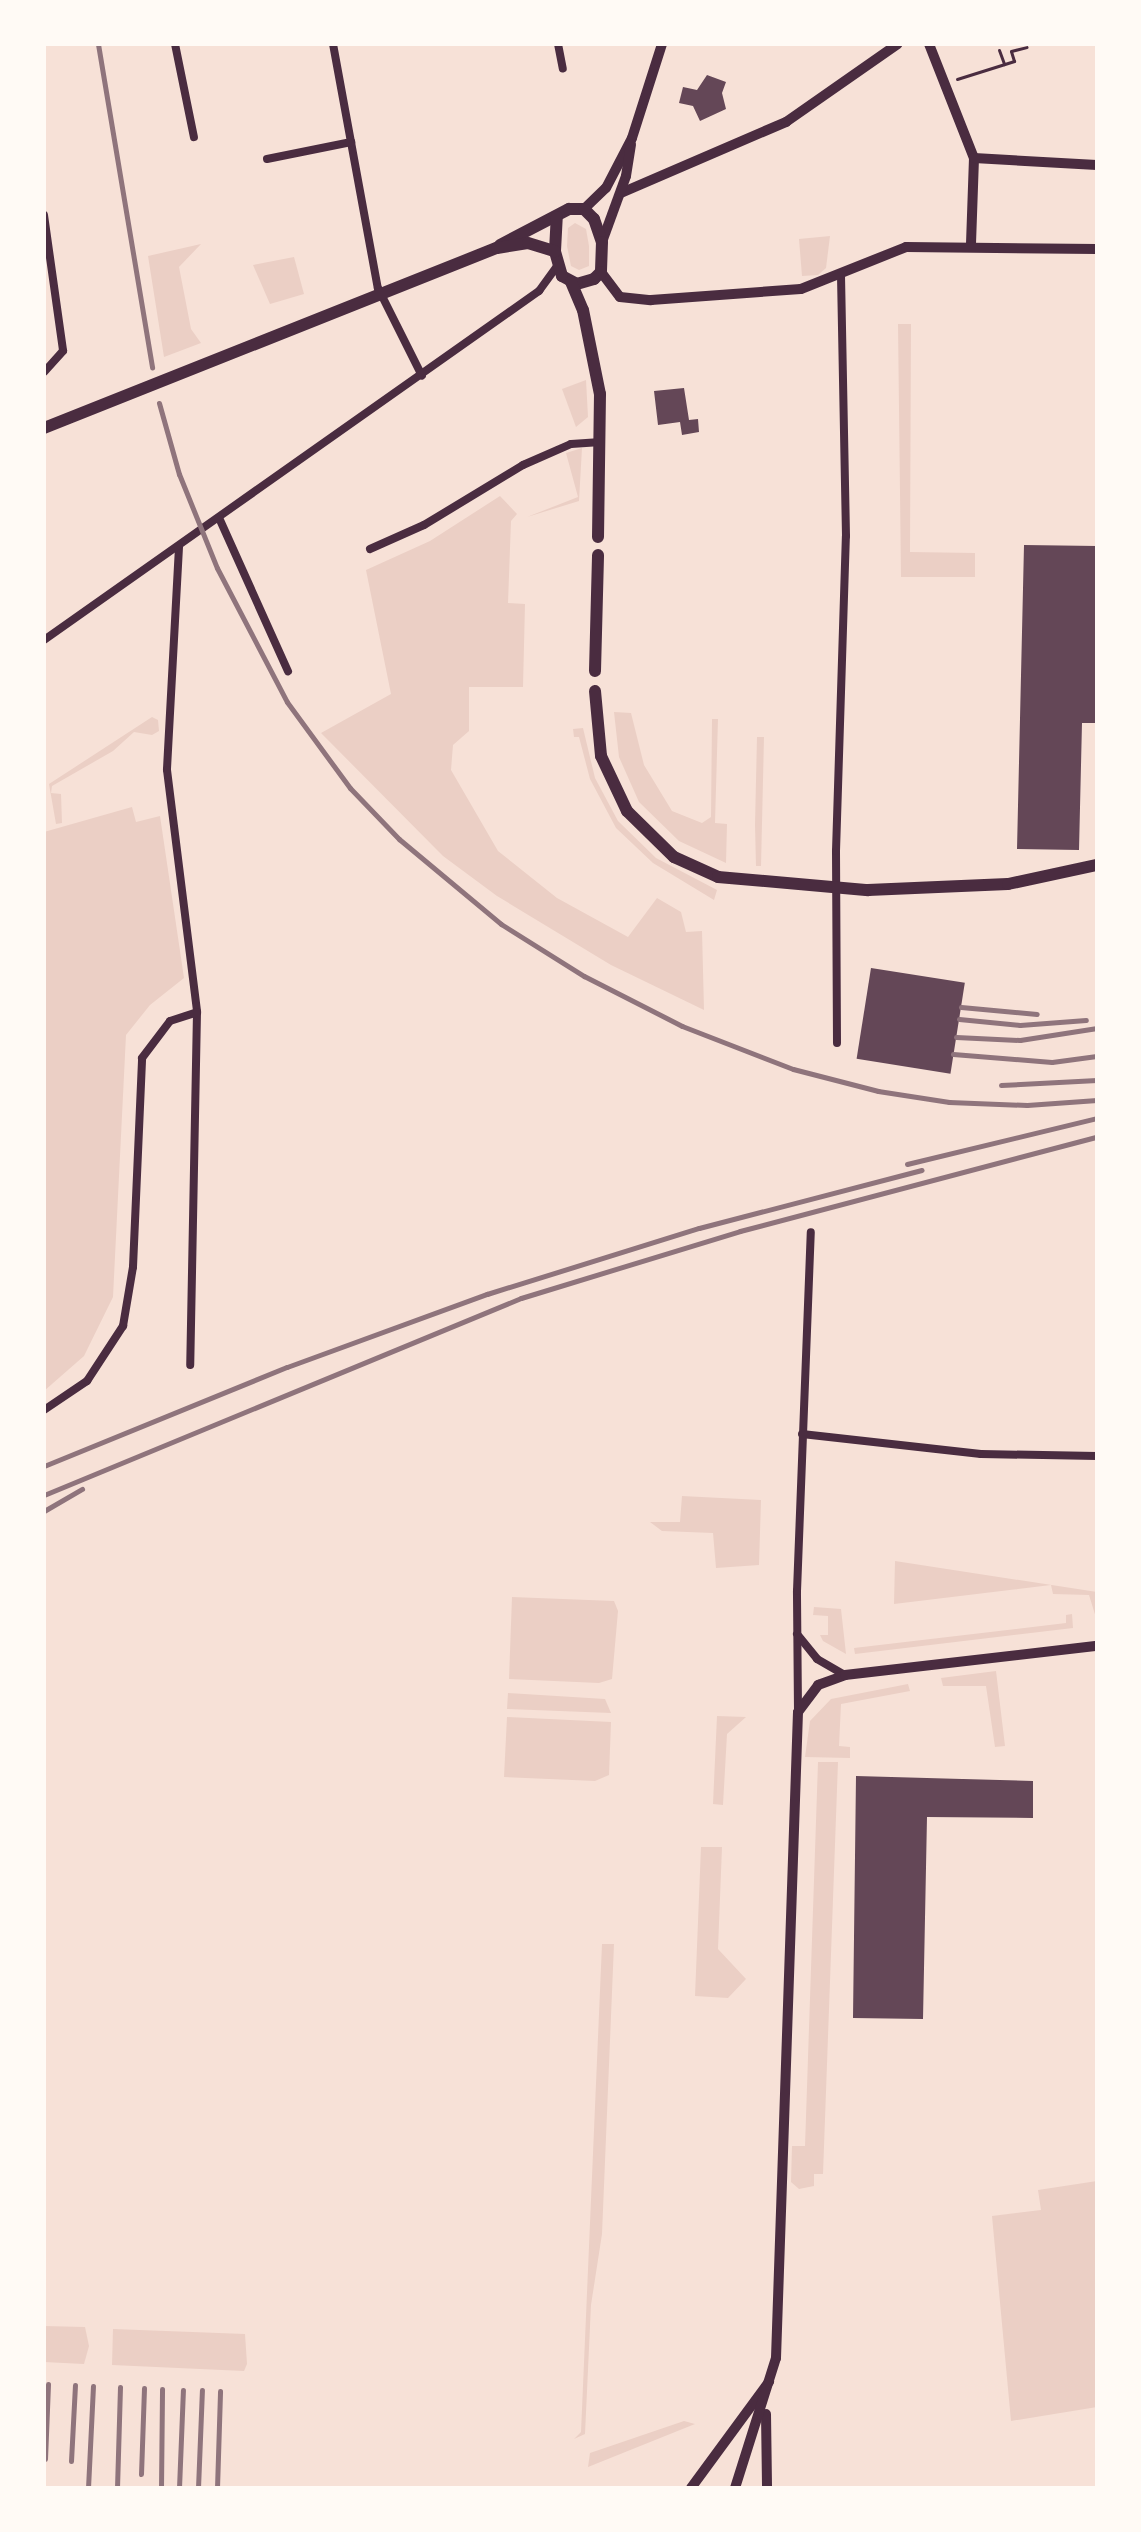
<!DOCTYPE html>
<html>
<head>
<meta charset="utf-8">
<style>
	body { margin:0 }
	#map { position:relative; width:1141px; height:2532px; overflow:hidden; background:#f7e1d7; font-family:"Golos Text",sans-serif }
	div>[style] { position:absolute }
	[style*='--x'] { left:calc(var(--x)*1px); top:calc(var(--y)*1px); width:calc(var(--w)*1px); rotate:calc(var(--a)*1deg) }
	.green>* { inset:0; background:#ebcfc5 }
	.building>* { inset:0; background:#644757; transform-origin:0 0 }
	.path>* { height:3px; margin:-1.5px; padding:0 1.5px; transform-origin:1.5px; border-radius:1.5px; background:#4a2c40 }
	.minor>* { height:8px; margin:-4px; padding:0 4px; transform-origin:4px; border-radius:4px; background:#4a2c40 }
	.tertiary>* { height:10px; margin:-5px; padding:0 5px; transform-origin:5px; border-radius:5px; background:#4a2c40 }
	.secondary>* { height:12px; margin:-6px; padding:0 6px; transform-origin:6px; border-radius:6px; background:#4a2c40 }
	.rail>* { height:5px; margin:-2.5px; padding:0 2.5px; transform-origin:2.5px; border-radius:2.5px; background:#8f747c }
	span { translate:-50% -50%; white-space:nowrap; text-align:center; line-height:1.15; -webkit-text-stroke:6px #fffaf5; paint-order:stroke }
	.frame { position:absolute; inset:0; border:46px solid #fffaf5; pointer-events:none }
</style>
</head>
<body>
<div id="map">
	<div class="green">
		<div style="clip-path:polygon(575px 223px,586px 229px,589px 246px,589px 266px,579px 270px,571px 266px,567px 246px,568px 228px)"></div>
		<div style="clip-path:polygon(830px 236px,826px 268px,818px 275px,802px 276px,799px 239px)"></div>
		<div style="clip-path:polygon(201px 244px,179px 267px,191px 329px,201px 343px,164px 357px,148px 256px)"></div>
		<div style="clip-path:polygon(294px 257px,304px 294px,270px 304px,253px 265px)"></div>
		<div style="clip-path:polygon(898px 324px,911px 324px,910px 552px,975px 553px,975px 577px,901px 577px)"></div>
		<div style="clip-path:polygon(586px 380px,588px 417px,576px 427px,562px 389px)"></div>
		<div style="clip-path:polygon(582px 448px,579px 501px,527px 517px,578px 497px,566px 453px)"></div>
		<div style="clip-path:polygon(500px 496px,517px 514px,511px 521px,508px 603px,525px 604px,523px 687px,469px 687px,469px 731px,453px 745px,451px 770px,498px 851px,557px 898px,628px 937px,657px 898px,681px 912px,686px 932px,702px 931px,704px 1010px,611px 965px,497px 896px,443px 856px,321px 733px,391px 694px,366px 570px,430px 541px)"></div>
		<div style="clip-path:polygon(614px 712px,631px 713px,644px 765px,672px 811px,702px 823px,711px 817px,712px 719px,718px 719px,715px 823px,727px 824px,726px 863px,679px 841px,639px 802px,619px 757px)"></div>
		<div style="clip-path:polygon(152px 717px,158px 720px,159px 731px,152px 735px,134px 732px,113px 751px,52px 786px,51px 793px,61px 794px,62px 823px,56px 824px,49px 784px)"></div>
		<div style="clip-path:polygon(583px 728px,595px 778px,618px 821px,656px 858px,717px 890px,714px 900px,653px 863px,616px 828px,590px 779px,579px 737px,574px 737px,573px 729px)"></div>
		<div style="clip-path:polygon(757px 737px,764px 737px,761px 866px,756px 866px,755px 825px)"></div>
		<div style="clip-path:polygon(132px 807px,136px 822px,160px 816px,184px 978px,150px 1005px,126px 1035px,113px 1297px,84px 1356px,44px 1391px,44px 832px)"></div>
		<div style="clip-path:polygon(682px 1496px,761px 1500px,759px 1565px,716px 1568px,713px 1533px,662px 1531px,650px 1522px,680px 1522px)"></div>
		<div style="clip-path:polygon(895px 1561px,1097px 1592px,1097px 1621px,1089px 1595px,1053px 1594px,1051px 1585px,894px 1604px)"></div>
		<div style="clip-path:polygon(512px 1597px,614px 1601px,618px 1611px,612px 1679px,599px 1683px,509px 1679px)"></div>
		<div style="clip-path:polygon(814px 1607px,841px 1609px,846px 1654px,823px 1641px,820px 1635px,828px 1635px,828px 1616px,813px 1615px)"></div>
		<div style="clip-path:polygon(1072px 1614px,1073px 1628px,855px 1654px,854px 1648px,1066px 1623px,1066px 1615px)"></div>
		<div style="clip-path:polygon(996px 1671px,1005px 1746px,995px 1747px,986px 1686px,943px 1686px,941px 1678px)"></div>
		<div style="clip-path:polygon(908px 1684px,910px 1691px,841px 1704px,839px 1746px,850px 1747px,850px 1758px,805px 1757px,810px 1721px,831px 1699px)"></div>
		<div style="clip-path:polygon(508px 1693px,605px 1699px,611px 1713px,507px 1709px)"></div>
		<div style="clip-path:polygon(717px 1716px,746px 1717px,727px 1734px,723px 1805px,713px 1804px)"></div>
		<div style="clip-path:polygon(507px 1717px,611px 1722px,609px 1775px,595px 1781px,504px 1777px)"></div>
		<div style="clip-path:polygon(818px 1762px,838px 1762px,823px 2174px,814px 2174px,814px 2186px,799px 2189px,791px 2182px,792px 2146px,805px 2146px)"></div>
		<div style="clip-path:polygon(701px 1847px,722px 1847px,718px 1949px,746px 1979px,728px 1998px,695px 1996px)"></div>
		<div style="clip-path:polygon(602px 1944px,614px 1944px,602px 2234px,591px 2305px,585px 2434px,574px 2439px,581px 2432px)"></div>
		<div style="clip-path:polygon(1097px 2181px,1097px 2407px,1011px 2421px,992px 2216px,1041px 2210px,1038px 2190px)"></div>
		<div style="clip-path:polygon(44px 2326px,85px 2327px,89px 2346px,84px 2364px,44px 2362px)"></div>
		<div style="clip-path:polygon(113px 2329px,245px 2334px,247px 2364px,244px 2371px,112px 2365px)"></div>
		<div style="clip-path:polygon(684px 2421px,695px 2424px,588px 2467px,590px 2453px)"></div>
	</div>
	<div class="building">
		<div style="clip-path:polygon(707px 75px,726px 82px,722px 93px,726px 109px,700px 121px,693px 106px,679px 103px,683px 87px,697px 90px)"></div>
		<div style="clip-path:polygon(684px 388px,689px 420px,698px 419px,699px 432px,682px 435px,680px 422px,658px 425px,654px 391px)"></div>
		<div style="clip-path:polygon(1024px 545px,1097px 546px,1097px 723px,1082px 723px,1079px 850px,1017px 849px)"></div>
		<div style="left:871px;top:968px;width:95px;height:92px;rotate:9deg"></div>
		<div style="clip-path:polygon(856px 1776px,1033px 1781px,1033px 1818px,927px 1817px,923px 2019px,853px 2018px)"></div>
	</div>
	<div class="path">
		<div style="--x:999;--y:50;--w:15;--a:70"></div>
		<div style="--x:957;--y:79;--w:60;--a:-17.5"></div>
		<div style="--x:1014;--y:61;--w:10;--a:-107"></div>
		<div style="--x:1011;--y:51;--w:16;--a:-14"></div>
	</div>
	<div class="minor">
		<div style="--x:175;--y:44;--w:95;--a:78.5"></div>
		<div style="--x:333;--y:44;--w:248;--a:79.6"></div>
		<div style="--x:378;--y:288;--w:98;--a:63.4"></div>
		<div style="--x:558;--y:44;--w:25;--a:79"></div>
		<div style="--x:267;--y:159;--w:86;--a:-11.4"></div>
		<div style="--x:44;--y:215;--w:137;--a:82"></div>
		<div style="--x:63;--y:351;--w:28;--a:132"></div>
		<div style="--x:220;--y:520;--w:166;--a:65.8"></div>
		<div style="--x:179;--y:547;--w:223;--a:93.1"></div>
		<div style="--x:167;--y:770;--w:244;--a:82.9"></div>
		<div style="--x:197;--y:1012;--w:353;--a:91.1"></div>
		<div style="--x:370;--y:549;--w:59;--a:-24"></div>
		<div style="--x:424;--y:525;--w:116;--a:-31.2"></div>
		<div style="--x:523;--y:465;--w:52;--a:-23.6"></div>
		<div style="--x:571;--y:444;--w:30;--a:-4"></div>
		<div style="--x:44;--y:640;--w:606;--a:-35.19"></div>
		<div style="--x:539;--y:291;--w:32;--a:-54"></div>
		<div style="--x:837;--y:1043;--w:192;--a:-90.3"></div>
		<div style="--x:836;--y:851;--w:315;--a:-88.2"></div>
		<div style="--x:846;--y:536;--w:263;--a:-91.1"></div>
		<div style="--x:44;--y:1410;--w:52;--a:-34"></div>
		<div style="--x:87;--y:1381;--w:66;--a:-56.8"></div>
		<div style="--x:123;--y:1326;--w:60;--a:-80.4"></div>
		<div style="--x:133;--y:1267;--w:209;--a:-87.5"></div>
		<div style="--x:142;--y:1058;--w:46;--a:-52.9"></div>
		<div style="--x:170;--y:1021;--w:28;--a:-18"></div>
		<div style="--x:802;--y:1434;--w:180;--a:6.4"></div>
		<div style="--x:981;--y:1454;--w:116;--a:1"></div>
		<div style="--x:797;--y:1634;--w:32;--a:51"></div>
		<div style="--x:817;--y:1659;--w:32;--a:30"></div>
		<div style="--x:798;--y:1711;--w:120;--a:-90.5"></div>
		<div style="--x:797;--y:1591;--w:359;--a:-87.8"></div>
	</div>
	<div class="tertiary">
		<div style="--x:929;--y:44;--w:123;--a:68.5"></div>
		<div style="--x:974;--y:158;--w:87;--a:92"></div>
		<div style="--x:974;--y:158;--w:123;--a:3.3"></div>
		<div style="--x:621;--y:193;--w:180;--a:-23.3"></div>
		<div style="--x:786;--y:122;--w:136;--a:-34.9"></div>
		<div style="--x:584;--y:209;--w:30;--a:-44"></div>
		<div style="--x:606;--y:188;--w:56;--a:-62.5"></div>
		<div style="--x:632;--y:138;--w:99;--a:-72.3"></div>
		<div style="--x:602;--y:242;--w:70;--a:-70"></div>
		<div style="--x:626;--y:176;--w:32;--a:-81"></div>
		<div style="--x:601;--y:272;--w:31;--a:53"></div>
		<div style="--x:620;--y:297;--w:31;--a:6"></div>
		<div style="--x:651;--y:300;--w:150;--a:-4.2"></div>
		<div style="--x:801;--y:289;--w:113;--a:-21.8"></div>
		<div style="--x:906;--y:247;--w:191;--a:0.6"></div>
		<div style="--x:766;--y:2414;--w:74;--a:89.2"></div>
		<div style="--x:691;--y:2488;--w:132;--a:-53.7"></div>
		<div style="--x:735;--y:2488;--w:136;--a:-72.5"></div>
		<div style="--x:776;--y:2358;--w:646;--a:-88.05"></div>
		<div style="--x:798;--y:1712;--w:34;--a:-53"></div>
		<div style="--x:818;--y:1685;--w:29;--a:-20"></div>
		<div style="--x:845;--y:1675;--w:254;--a:-6.6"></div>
	</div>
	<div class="secondary">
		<div style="--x:500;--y:245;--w:78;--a:-27.6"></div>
		<div style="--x:569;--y:209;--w:15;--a:0"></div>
		<div style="--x:584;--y:209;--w:14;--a:45"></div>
		<div style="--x:594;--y:219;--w:24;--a:71"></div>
		<div style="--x:602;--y:242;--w:30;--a:92"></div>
		<div style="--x:601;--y:272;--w:10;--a:135"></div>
		<div style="--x:594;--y:279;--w:18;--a:164"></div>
		<div style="--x:577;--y:284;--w:17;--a:-152"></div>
		<div style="--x:562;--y:276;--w:26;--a:-106"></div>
		<div style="--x:555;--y:251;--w:34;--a:-87"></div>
		<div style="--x:571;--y:282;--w:30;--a:67"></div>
		<div style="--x:583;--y:310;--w:86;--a:78.6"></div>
		<div style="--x:600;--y:394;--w:143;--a:90.8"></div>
		<div style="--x:44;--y:428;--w:487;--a:-21.7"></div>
		<div style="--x:497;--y:248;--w:31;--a:-9"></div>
		<div style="--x:528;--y:243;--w:28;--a:17"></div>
		<div style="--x:595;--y:671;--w:116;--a:-88.5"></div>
		<div style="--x:595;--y:691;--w:65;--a:84.7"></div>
		<div style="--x:601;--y:756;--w:61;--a:64.7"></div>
		<div style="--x:627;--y:811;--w:66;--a:44.4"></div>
		<div style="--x:674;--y:857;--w:48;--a:24.4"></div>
		<div style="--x:718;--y:877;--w:151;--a:5"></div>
		<div style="--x:868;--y:890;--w:140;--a:-2.5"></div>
		<div style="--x:1008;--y:884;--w:91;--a:-12.1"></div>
	</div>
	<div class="rail">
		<div style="--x:98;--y:44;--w:328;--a:80.5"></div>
		<div style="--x:159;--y:403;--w:74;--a:74.3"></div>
		<div style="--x:179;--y:474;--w:101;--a:68"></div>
		<div style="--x:217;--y:568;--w:151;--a:62.4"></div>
		<div style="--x:287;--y:702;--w:107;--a:53.8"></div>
		<div style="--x:350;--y:788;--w:71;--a:46.1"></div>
		<div style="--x:399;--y:839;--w:133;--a:39.8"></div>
		<div style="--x:501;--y:924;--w:98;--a:32.1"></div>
		<div style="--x:584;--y:976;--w:110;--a:27"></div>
		<div style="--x:682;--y:1026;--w:119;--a:21.2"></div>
		<div style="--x:793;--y:1069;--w:88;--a:14.5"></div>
		<div style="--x:878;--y:1091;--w:72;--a:8.8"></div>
		<div style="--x:949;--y:1102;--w:78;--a:2.2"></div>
		<div style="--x:1027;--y:1105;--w:70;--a:-4.1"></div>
		<div style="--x:961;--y:1007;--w:76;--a:5.3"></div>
		<div style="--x:959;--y:1019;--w:61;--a:5.6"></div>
		<div style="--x:1020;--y:1025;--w:66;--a:-4.3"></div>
		<div style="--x:956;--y:1037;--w:64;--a:2.7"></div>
		<div style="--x:1020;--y:1040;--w:78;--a:-8.9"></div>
		<div style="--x:953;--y:1054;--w:99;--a:4.6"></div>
		<div style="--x:1052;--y:1062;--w:45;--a:-7.6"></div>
		<div style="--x:1001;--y:1085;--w:96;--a:-3"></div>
		<div style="--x:907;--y:1164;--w:195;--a:-13.6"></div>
		<div style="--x:44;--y:1466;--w:262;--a:-22.2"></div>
		<div style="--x:287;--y:1367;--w:213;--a:-20.1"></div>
		<div style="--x:487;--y:1294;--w:222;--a:-17.3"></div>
		<div style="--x:699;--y:1228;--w:230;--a:-14.6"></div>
		<div style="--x:44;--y:1495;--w:516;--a:-22.44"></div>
		<div style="--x:521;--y:1298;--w:229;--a:-17"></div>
		<div style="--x:740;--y:1231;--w:369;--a:-14.8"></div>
		<div style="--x:44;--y:1511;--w:44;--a:-30.1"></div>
		<div style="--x:45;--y:2459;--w:75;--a:-87.7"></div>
		<div style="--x:71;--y:2461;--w:76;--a:-87"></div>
		<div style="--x:141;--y:2474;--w:86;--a:-88"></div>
		<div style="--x:88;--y:2488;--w:102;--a:-87.2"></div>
		<div style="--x:117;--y:2488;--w:101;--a:-88.3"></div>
		<div style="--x:161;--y:2488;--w:99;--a:-89.4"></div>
		<div style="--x:179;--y:2488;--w:98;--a:-87.7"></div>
		<div style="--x:198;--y:2488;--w:98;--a:-87.7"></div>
		<div style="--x:217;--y:2488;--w:97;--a:-88.2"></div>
	</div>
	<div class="frame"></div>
</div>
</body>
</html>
